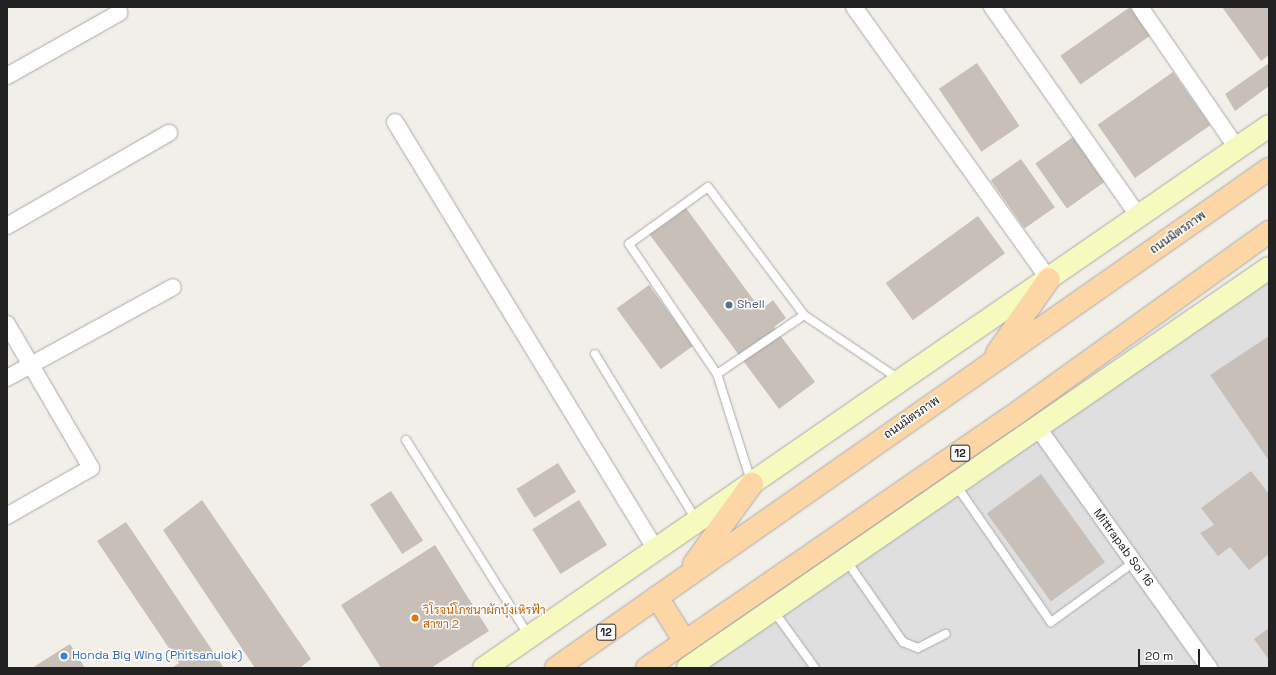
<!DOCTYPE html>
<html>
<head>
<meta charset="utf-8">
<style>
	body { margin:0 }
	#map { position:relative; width:1276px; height:675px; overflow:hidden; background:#f2efe9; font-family:"Space Grotesk",Sarabun,sans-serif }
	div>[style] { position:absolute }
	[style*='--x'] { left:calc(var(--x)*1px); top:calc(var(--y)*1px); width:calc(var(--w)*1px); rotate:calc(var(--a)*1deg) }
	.residential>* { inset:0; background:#e0dfdf }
	.building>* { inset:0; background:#c7bfb8; transform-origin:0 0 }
	.roads { filter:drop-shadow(0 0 1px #a9a9a9) drop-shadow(0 0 1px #a9a9a9) }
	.lane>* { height:8px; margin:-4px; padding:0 4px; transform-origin:4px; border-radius:4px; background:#fff }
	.street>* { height:16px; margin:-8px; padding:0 8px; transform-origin:8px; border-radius:8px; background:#fff }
	.secondary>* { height:22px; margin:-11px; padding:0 11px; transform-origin:11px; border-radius:11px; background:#f7fabf }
	.primary>* { height:22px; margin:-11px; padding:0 11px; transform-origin:11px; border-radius:11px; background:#fcd6a4 }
	.dots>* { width:11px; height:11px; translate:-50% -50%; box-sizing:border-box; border:2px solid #fff; border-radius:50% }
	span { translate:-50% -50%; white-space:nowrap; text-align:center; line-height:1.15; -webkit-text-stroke:3px #fff; paint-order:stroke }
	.shield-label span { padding:1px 3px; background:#fff; border:1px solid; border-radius:3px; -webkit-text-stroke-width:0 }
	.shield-label { font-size:11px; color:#222; font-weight:700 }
	.street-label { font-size:12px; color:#222 }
	.service-label { font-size:12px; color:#4e5e75 }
	.left { translate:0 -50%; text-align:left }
	.food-label { font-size:12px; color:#c56008 }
	.shop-label { font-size:12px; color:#366cbe }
	.frame { position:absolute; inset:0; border:8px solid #222; pointer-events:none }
	.scale { position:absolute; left:1138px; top:649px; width:62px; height:18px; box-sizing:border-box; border:2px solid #222; border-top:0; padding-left:5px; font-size:12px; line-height:14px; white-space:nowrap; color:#222; -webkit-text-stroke:3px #fff; paint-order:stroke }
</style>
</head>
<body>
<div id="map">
	<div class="residential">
		<div style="clip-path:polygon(1269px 272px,1269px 668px,700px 668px)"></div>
	</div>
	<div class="building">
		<div style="left:1130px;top:7px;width:35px;height:85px;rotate:55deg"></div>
		<div style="clip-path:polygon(1222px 7px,1269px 7px,1269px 55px,1261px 61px)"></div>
		<div style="left:977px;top:63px;width:76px;height:46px;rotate:56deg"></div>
		<div style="clip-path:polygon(1269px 63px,1269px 86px,1235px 111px,1225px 94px)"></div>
		<div style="left:1173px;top:72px;width:65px;height:92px;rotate:55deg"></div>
		<div style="left:1073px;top:137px;width:55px;height:46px;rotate:55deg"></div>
		<div style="left:1021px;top:159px;width:59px;height:37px;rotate:55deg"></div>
		<div style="clip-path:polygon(683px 204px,761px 310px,773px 300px,786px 318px,774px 327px,815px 382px,779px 409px,647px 231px)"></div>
		<div style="left:978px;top:216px;width:46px;height:114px;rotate:54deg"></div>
		<div style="left:649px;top:285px;width:75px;height:40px;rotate:54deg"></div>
		<div style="clip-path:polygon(1269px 336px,1269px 461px,1210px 375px)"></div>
		<div style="left:558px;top:463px;width:34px;height:49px;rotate:58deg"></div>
		<div style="clip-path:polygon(1251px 471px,1269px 494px,1269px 554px,1249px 570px,1230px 547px,1218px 556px,1200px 533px,1214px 525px,1201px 508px)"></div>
		<div style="left:1041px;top:474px;width:109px;height:67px;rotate:54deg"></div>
		<div style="left:391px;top:491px;width:59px;height:25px;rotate:57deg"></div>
		<div style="clip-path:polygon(202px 500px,311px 659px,300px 668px,255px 668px,163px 530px)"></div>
		<div style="left:579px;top:500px;width:53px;height:55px;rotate:58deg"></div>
		<div style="clip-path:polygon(126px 522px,224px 668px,172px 668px,179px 663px,97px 541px)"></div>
		<div style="clip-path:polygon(435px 545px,489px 631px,431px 668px,381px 668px,341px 605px)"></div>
		<div style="clip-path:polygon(1269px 628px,1269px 660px,1254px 639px)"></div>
		<div style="clip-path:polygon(70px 644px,85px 668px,32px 668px)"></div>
	</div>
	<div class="roads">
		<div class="lane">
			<div style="--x:595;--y:354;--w:196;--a:58.6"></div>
			<div style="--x:717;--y:374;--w:157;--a:-124.1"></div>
			<div style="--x:629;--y:244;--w:97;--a:-35.8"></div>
			<div style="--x:708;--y:187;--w:160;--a:53.1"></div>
			<div style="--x:406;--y:440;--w:231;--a:57.9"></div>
			<div style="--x:751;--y:481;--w:112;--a:-107.6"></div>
			<div style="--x:717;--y:374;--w:105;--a:-34.1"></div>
			<div style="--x:804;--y:315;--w:115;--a:34"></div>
			<div style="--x:956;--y:485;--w:167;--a:55.3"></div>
			<div style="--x:1051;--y:622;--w:102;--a:-35.9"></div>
			<div style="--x:846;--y:560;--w:100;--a:55.2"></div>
			<div style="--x:903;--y:642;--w:16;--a:22"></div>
			<div style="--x:918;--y:648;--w:31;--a:-27"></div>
			<div style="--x:773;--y:610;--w:72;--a:54.1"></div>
		</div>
		<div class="street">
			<div style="--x:854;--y:7;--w:335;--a:54.4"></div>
			<div style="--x:992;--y:7;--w:256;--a:55"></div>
			<div style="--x:1140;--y:7;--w:171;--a:55.5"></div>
			<div style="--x:7;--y:76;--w:129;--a:-29.4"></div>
			<div style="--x:395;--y:122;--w:501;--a:58.62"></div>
			<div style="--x:7;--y:226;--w:187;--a:-29.9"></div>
			<div style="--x:7;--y:324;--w:167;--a:59.7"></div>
			<div style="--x:91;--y:468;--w:97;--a:150.3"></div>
			<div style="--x:7;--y:378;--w:189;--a:-28.7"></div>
			<div style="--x:1038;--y:428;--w:295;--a:54.5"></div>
		</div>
		<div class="secondary">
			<div style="--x:484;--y:668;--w:954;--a:-34.62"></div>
			<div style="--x:688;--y:668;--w:705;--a:-34.55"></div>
		</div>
		<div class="primary">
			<div style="--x:997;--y:353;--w:90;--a:-54.9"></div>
			<div style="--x:694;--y:564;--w:99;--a:-54.1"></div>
			<div style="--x:657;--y:597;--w:53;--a:58.1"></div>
			<div style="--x:556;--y:668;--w:870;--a:-34.99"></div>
			<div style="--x:647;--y:668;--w:441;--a:-34.6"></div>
			<div style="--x:1010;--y:418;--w:319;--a:-35.7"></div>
		</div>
	</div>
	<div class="dots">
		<div style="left:729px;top:305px;background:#5c6f8a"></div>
		<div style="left:415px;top:618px;background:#e8710a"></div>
		<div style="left:64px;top:656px;background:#3f7fe0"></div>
	</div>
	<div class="shield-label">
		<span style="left:960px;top:453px">12</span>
		<span style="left:606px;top:632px">12</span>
	</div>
	<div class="street-label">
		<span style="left:1178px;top:233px;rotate:-35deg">ถนนมิตรภาพ</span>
		<span style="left:912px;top:418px;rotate:-35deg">ถนนมิตรภาพ</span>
		<span style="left:1123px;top:548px;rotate:54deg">Mittrapab Soi 16</span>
	</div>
	<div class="service-label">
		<span class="left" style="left:737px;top:305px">Shell</span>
	</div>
	<div class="food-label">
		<span class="left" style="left:423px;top:618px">วิโรจน์โภชนาผักบุ้งเหิรฟ้า<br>สาขา 2</span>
	</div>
	<div class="shop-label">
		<span class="left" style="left:72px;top:656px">Honda Big Wing (Phitsanulok)</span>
	</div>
	<div class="frame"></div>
	<div class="scale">20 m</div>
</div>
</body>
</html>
